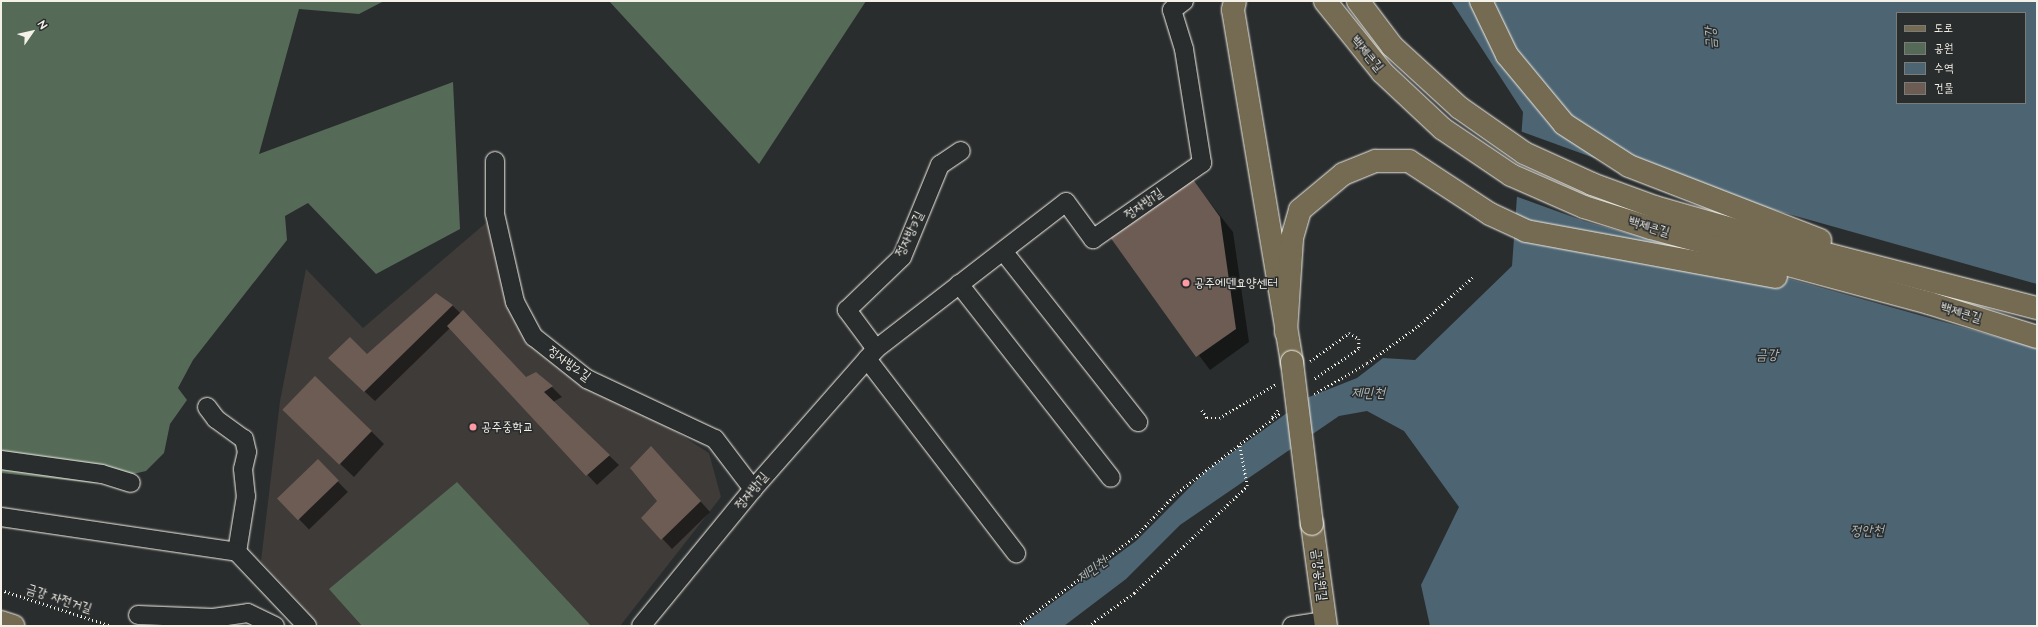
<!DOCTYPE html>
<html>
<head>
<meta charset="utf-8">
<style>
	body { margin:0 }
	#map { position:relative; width:2038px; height:627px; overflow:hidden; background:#2a2d2e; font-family:"Architects Daughter","Poor Story",sans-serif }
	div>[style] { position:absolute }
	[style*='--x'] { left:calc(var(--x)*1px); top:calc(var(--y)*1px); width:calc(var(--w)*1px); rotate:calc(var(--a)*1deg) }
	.built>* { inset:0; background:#3e3b39 }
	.green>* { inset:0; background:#556b57 }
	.water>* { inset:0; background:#4d6472 }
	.pier>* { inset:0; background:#2a2d2e }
	.shadow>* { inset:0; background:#0007; transform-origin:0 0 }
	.building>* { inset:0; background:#6c5c54; transform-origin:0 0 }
	.path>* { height:2.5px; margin-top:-1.25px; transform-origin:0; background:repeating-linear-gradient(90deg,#f4f1e8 0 1px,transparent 0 4px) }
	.roads { filter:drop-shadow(0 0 1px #f4f1e8) drop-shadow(0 0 1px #f4f1e8) }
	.minor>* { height:18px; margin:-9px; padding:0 9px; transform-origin:9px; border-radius:9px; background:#2a2d2e }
	.major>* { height:22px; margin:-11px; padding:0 11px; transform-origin:11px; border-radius:11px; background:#746b52 }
	.bridges { filter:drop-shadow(0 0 1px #f4f1e8) drop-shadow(0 0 1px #f4f1e8) }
	.major-bridge>* { height:22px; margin:-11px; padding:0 11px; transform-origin:11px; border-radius:11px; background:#746b52 }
	.dots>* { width:11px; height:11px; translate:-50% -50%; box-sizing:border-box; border:2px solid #2a2d2e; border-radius:50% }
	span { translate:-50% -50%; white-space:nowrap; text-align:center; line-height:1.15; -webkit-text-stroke:3px #2a2d2e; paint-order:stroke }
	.street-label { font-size:13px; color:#f4f1e8 }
	.poi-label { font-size:13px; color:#f4f1e8 }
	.left { translate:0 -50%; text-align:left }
	.water-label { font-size:14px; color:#b1b9b9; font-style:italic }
	.frame { position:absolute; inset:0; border:2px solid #f4f1e8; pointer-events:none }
	.legend { position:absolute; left:1896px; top:12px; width:130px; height:92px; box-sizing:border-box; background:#2a2d2e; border:1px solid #7b7b78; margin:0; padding:5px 7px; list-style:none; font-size:12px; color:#f4f1e8 }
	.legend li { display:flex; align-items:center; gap:8px; height:20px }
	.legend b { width:20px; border:1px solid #7b7b78 }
	.north { position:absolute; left:12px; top:12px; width:40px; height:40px; -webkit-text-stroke:3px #2a2d2e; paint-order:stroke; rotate:56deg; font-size:11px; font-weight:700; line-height:16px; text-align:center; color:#f4f1e8 }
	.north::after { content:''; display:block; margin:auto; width:14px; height:18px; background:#f4f1e8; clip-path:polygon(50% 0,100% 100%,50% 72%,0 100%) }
</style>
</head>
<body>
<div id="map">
	<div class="built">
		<div style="clip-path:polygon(487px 222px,524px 318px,552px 352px,709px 453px,721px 497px,620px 626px,320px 626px,261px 561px,280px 401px,306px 269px,363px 328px)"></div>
	</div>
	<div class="green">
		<div style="clip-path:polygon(384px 1px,359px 14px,299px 9px,259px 154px,453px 82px,460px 229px,376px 274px,308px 203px,285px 216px,287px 240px,193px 360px,178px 388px,187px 400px,170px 424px,164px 453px,146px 471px,94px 483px,1px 473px,1px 2px)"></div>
		<div style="clip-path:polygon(609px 1px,866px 1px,759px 164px)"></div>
		<div style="clip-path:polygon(457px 482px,591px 626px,362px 626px,329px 589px)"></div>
	</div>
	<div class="water">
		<div style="clip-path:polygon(evenodd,1451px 1px,2037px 1px,2037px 626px,1430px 626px,1421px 585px,1459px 507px,1404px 431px,1367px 411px,1339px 416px,1180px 525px,1126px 579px,1064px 626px,1021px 626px,1136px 541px,1205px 472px,1309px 397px,1357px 378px,1383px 358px,1415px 360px,1512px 266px,1523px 112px,1451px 1px,1897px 13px,2025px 13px,2025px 103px,1897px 103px,1897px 13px)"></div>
	</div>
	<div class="pier">
		<div style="clip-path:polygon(1520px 131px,1608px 163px,2037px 284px,2037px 348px,1584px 221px,1515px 196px)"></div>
	</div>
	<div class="shadow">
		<div style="clip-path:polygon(1192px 180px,1233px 232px,1249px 342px,1210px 370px,1111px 238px)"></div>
		<div style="clip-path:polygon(436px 294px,453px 306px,526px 378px,536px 373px,552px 387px,562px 397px,553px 402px,619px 465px,597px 485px,450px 328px,375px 401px,339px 368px,367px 355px)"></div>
		<div style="clip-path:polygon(297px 423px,371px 431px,384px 444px,354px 477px)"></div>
		<div style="clip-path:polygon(661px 457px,710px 512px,672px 549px,643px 518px,658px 501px)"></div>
		<div style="left:318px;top:461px;width:43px;height:54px;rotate:46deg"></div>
	</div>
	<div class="building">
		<div style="clip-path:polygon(1192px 178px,1220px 217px,1236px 329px,1196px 357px,1110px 237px)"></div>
		<div style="clip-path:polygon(436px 293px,453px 305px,364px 392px,328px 358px,350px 337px,367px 354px)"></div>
		<div style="clip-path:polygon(463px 310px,526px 377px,536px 372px,553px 386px,544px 392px,610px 455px,586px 476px,447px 326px)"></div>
		<div style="left:315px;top:376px;width:79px;height:47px;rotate:44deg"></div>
		<div style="clip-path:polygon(651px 446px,701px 501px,661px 540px,641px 518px,657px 501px,630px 468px)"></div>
		<div style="left:318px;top:459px;width:30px;height:57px;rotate:46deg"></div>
	</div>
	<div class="path">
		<div style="--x:1310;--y:361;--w:48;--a:-35.7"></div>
		<div style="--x:1349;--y:333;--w:12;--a:31"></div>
		<div style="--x:1359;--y:339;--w:10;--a:90"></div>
		<div style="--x:1359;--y:349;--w:55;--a:146"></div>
		<div style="--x:1314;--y:394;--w:61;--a:-30.3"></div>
		<div style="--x:1367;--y:363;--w:63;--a:-36"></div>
		<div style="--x:1418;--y:326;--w:74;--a:-41.7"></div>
		<div style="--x:1202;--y:410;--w:9;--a:58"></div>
		<div style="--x:1207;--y:418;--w:12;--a:0"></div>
		<div style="--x:1219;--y:418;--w:66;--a:-30.8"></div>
		<div style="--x:1272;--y:417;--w:11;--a:-49"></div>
		<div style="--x:1;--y:590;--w:117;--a:18"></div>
		<div style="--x:1017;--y:626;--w:151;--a:-37.2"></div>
		<div style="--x:1137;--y:535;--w:54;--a:-47.2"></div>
		<div style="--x:1174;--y:495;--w:134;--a:-37.7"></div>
		<div style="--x:1088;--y:626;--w:57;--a:-35.7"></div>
		<div style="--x:1134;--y:593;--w:156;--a:-43.4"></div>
		<div style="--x:1247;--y:486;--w:44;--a:-100.5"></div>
	</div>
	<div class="roads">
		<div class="minor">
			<div style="--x:495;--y:161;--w:53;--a:90"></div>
			<div style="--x:495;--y:214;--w:90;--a:77.2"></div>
			<div style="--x:515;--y:302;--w:40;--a:62"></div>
			<div style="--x:534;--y:337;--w:68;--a:38.4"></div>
			<div style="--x:587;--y:379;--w:141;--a:25.1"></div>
			<div style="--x:715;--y:439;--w:63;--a:52.8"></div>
			<div style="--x:1003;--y:251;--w:218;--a:51.7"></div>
			<div style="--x:959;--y:284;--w:246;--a:51.9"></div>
			<div style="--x:876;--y:349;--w:49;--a:-126.6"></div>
			<div style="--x:847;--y:310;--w:76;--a:-43.9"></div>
			<div style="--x:902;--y:257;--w:100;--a:-67.6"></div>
			<div style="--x:940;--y:165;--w:25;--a:-34"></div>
			<div style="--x:867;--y:359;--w:245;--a:52.5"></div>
			<div style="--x:207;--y:407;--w:15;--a:53"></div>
			<div style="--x:216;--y:419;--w:34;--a:36"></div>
			<div style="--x:244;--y:439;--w:13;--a:77"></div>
			<div style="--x:247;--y:452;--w:17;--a:103"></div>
			<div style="--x:243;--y:469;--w:27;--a:84"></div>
			<div style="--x:246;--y:496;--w:57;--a:99.1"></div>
			<div style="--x:1;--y:460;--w:102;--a:7.9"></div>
			<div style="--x:102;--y:474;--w:30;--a:17"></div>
			<div style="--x:1;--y:517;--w:239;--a:8.4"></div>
			<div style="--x:237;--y:552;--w:102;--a:46.6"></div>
			<div style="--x:138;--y:615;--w:75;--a:2.3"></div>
			<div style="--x:213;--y:618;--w:35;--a:-8"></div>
			<div style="--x:248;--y:613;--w:30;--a:26"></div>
			<div style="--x:641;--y:626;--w:177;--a:-50.7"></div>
			<div style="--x:753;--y:489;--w:186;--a:-48.7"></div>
			<div style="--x:876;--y:349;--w:240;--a:-37.7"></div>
			<div style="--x:1066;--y:202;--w:46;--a:53.9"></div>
			<div style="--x:1093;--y:239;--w:133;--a:-34.9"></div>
			<div style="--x:1202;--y:163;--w:115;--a:-99"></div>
			<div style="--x:1184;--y:49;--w:41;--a:-107.1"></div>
			<div style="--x:1172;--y:10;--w:15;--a:-37"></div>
			<div style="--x:1292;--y:626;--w:33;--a:-9"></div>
		</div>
		<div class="major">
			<div style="--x:1235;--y:1;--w:9;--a:103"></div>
			<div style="--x:1233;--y:10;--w:357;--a:80.5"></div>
			<div style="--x:1325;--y:1;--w:91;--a:51.2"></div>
			<div style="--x:1382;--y:72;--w:83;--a:43.1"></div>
			<div style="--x:1443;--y:129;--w:82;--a:34.1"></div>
			<div style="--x:1511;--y:175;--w:80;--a:23.7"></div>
			<div style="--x:1584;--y:207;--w:70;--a:17.4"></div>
			<div style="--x:1651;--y:228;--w:288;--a:15.1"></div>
			<div style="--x:1929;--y:303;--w:113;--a:17.5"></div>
			<div style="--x:1358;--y:1;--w:56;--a:52.9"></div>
			<div style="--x:1392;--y:46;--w:92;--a:42.4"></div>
			<div style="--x:1460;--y:108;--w:78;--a:35.1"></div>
			<div style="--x:1524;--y:153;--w:75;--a:24.5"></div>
			<div style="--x:1592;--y:184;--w:67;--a:20.1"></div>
			<div style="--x:1655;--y:207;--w:113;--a:15.9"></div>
			<div style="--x:1764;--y:238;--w:282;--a:14.4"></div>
			<div style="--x:1481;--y:1;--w:60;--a:64.3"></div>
			<div style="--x:1507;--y:55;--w:89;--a:50.4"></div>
			<div style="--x:1564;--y:124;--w:77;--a:32.9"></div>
			<div style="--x:1629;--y:166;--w:205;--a:21.2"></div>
			<div style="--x:1286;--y:332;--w:94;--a:-86.3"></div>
			<div style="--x:1292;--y:238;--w:29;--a:-74"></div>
			<div style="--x:1300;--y:210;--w:56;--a:-39.9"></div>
			<div style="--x:1343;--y:174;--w:35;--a:-22"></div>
			<div style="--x:1376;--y:161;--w:33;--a:0"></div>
			<div style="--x:1409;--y:161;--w:97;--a:33.2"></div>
			<div style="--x:1490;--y:214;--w:40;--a:25"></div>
			<div style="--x:1526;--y:231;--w:254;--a:10.4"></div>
			<div style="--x:1312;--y:524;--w:103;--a:82.2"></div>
			<div style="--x:1;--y:622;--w:13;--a:18"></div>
		</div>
	</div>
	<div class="bridges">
		<div class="major-bridge">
			<div style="--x:1292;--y:362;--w:163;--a:83"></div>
		</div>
	</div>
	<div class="dots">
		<div style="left:1186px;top:283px;background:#ff9aa2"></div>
		<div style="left:473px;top:427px;background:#ff9aa2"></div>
	</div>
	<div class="street-label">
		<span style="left:1367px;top:54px;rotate:50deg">백제큰길</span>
		<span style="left:1144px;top:204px;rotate:-35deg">정자방1길</span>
		<span style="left:1649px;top:227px;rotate:17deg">백제큰길</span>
		<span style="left:910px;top:234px;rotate:-64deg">정자방3길</span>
		<span style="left:1961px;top:313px;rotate:17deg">백제큰길</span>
		<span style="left:569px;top:364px;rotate:36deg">정자방2길</span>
		<span style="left:752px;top:491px;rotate:-50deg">정자방1길</span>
		<span style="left:1319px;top:575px;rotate:83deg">금강공원길</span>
		<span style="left:59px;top:599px;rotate:18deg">금강 자전거길</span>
	</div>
	<div class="poi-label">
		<span class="left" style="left:1194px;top:283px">공주에덴요양센터</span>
		<span class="left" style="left:481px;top:427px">공주중학교</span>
	</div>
	<div class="water-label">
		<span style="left:1711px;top:38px;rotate:-94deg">금강</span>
		<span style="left:1767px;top:355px">금강</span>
		<span style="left:1368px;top:393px">제민천</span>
		<span style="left:1867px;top:531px;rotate:-1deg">정안천</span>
		<span style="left:1092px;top:570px;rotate:-37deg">제민천</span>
	</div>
	<div class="frame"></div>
	<ul class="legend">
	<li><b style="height:5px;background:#746b52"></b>도로</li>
	<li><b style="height:11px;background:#556b57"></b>공원</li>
	<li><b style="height:11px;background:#4d6472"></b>수역</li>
	<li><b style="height:11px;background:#6c5c54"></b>건물</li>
	</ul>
	<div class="north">N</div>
</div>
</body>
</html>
